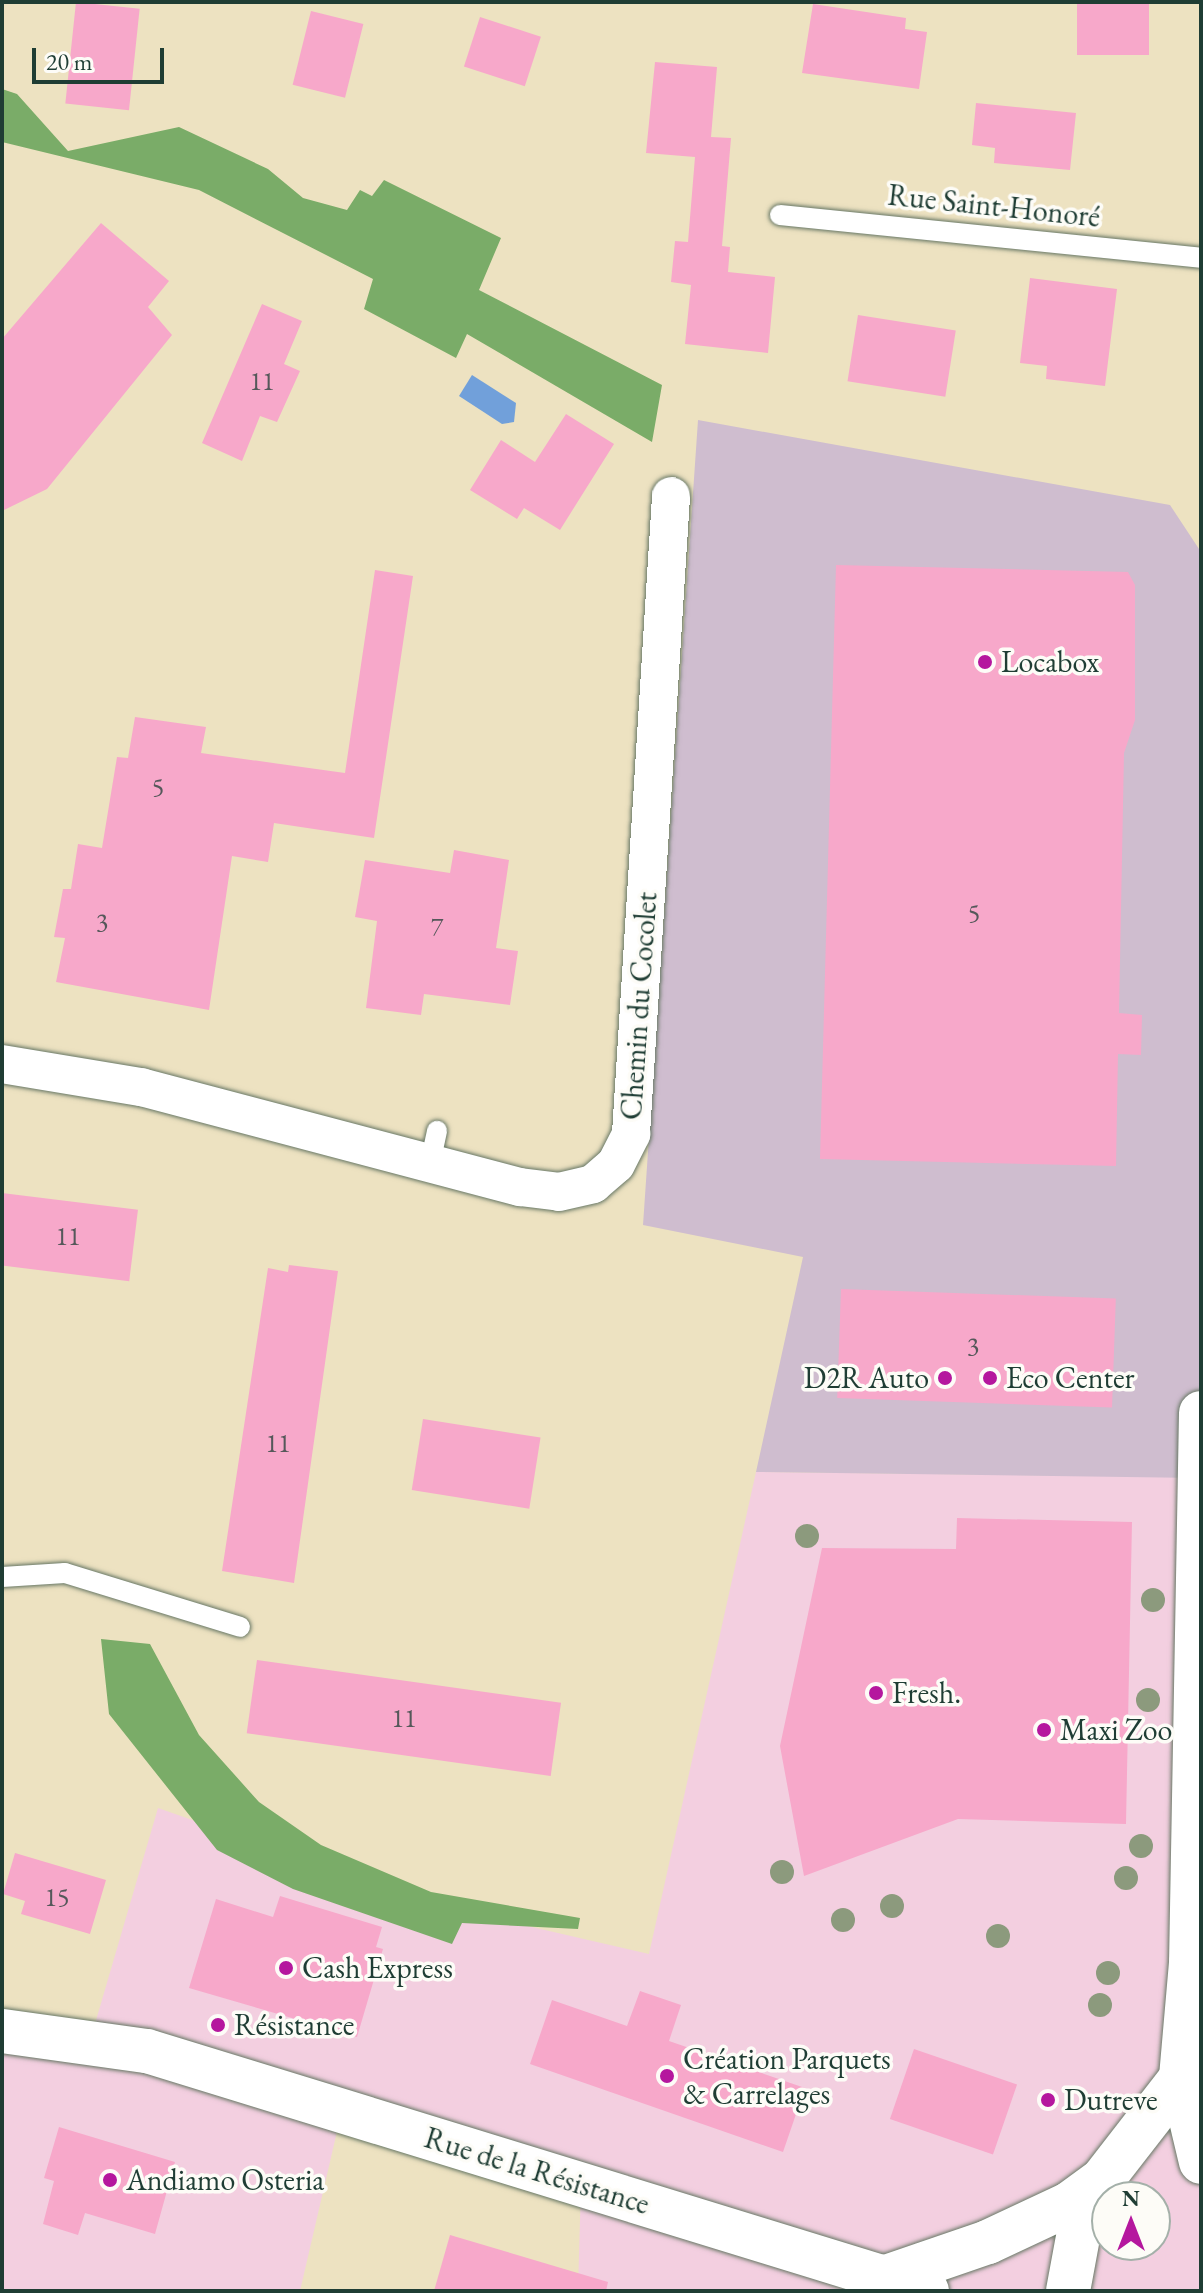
<!DOCTYPE html>
<html>
<head>
<meta charset="utf-8">
<style>
	body { margin:0 }
	#map { position:relative; width:1203px; height:2293px; overflow:hidden; background:#ede2c1; font-family:"EB Garamond",serif }
	div>[style] { position:absolute }
	[style*='--x'] { left:calc(var(--x)*1px); top:calc(var(--y)*1px); width:calc(var(--w)*1px); rotate:calc(var(--a)*1deg) }
	.built>* { inset:0; background:#f3cfe0 }
	.industrial>* { inset:0; background:#cfbdcf }
	.forest>* { inset:0; background:#7aac68 }
	.water>* { inset:0; background:#71a0da }
	.building>* { inset:0; background:#f7a8ca; transform-origin:0 0 }
	.roads { filter:drop-shadow(0 0 2px #677765) drop-shadow(0 0 2px #677765) }
	.service>* { height:20px; margin:-10px; padding:0 10px; transform-origin:10px; border-radius:10px; background:#fff }
	.minor>* { height:38px; margin:-19px; padding:0 19px; transform-origin:19px; border-radius:19px; background:#fff }
	.tertiary>* { height:44px; margin:-22px; padding:0 22px; transform-origin:22px; border-radius:22px; background:#fff }
	.trees>* { width:24px; height:24px; margin:-12px; border-radius:50%; background:#8c9a7d }
	.dots>* { width:22px; height:22px; translate:-50% -50%; box-sizing:border-box; border:4px solid #fdfcf7; border-radius:50% }
	span { translate:-50% -50%; white-space:nowrap; text-align:center; line-height:1.15; -webkit-text-stroke:7px #fdfcf7; paint-order:stroke }
	.number-label { font-size:26px; color:#55585a }
	.number-label span { -webkit-text-stroke-width:0 }
	.street-label { font-size:30px; color:#1f3d34 }
	.poi-label { font-size:30px; color:#1f3d34 }
	.left { translate:0 -50%; text-align:left }
	.right { translate:-100% -50%; text-align:right }
	.frame { position:absolute; inset:0; border:4px solid #1f3d34; pointer-events:none }
	.north { position:absolute; left:1091px; top:2181px; width:80px; height:80px; box-sizing:border-box; background:#fdfcf7; border:2px solid #a4b0a9; border-radius:50%; rotate:0deg; font-size:22px; font-weight:700; line-height:32px; text-align:center; color:#1f3d34 }
	.north::after { content:''; display:block; margin:auto; width:28px; height:36px; background:#b5179e; clip-path:polygon(50% 0,100% 100%,50% 72%,0 100%) }
	.scale { position:absolute; left:32px; top:48px; width:132px; height:36px; box-sizing:border-box; border:4px solid #1f3d34; border-top:0; padding-left:10px; font-size:24px; line-height:28px; white-space:nowrap; color:#1f3d34; -webkit-text-stroke:6px #fdfcf7; paint-order:stroke }
</style>
</head>
<body>
<div id="map">
	<div class="built">
		<div style="clip-path:polygon(evenodd,756px 1472px,1199px 1477px,1201px 2291px,578px 2291px,581px 2185px,342px 2110px,300px 2291px,2px 2291px,2px 2020px,92px 2034px,158px 1808px,432px 1904px,649px 1954px,756px 1472px,1107px 2197px,1155px 2197px,1155px 2245px,1107px 2245px,1107px 2197px)"></div>
	</div>
	<div class="industrial">
		<div style="clip-path:polygon(698px 420px,1170px 505px,1201px 552px,1201px 1773px,1199px 1478px,756px 1472px,803px 1257px,643px 1225px)"></div>
	</div>
	<div class="forest">
		<div style="clip-path:polygon(2px 89px,17px 94px,68px 151px,179px 127px,268px 169px,303px 198px,347px 210px,360px 190px,372px 196px,384px 180px,501px 238px,479px 290px,662px 385px,652px 442px,467px 334px,456px 358px,364px 309px,373px 279px,199px 190px,2px 142px)"></div>
		<div style="clip-path:polygon(101px 1639px,150px 1644px,199px 1735px,259px 1802px,321px 1845px,431px 1892px,580px 1918px,578px 1929px,462px 1923px,452px 1944px,293px 1889px,217px 1850px,109px 1714px)"></div>
	</div>
	<div class="water">
		<div style="clip-path:polygon(472px 375px,516px 403px,514px 422px,502px 424px,459px 396px)"></div>
	</div>
	<div class="building">
		<div style="left:76px;top:2px;width:64px;height:102px;rotate:6deg"></div>
		<div style="left:1077px;top:2px;width:72px;height:53px"></div>
		<div style="clip-path:polygon(813px 4px,906px 18px,905px 29px,927px 32px,919px 89px,802px 73px)"></div>
		<div style="left:311px;top:11px;width:54px;height:76px;rotate:14deg"></div>
		<div style="left:480px;top:17px;width:64px;height:52px;rotate:18deg"></div>
		<div style="clip-path:polygon(655px 62px,717px 67px,711px 137px,731px 138px,722px 246px,730px 247px,728px 272px,775px 277px,768px 353px,685px 344px,691px 285px,671px 282px,675px 241px,688px 242px,695px 157px,646px 153px)"></div>
		<div style="clip-path:polygon(976px 103px,1076px 113px,1070px 170px,994px 163px,995px 148px,972px 145px)"></div>
		<div style="clip-path:polygon(101px 223px,169px 281px,148px 307px,172px 335px,47px 489px,2px 511px,2px 339px)"></div>
		<div style="clip-path:polygon(1030px 278px,1117px 289px,1105px 386px,1046px 379px,1047px 366px,1020px 363px)"></div>
		<div style="clip-path:polygon(262px 304px,302px 321px,284px 364px,300px 371px,277px 422px,260px 416px,242px 461px,202px 443px)"></div>
		<div style="left:858px;top:315px;width:99px;height:67px;rotate:9deg"></div>
		<div style="clip-path:polygon(566px 414px,614px 444px,560px 530px,524px 508px,517px 519px,470px 490px,501px 440px,535px 462px)"></div>
		<div style="clip-path:polygon(836px 565px,1128px 572px,1135px 585px,1135px 720px,1124px 753px,1119px 1013px,1142px 1015px,1141px 1055px,1118px 1054px,1116px 1166px,820px 1159px)"></div>
		<div style="clip-path:polygon(375px 570px,413px 576px,374px 838px,274px 823px,268px 862px,232px 856px,209px 1010px,56px 982px,65px 938px,54px 937px,63px 889px,71px 889px,78px 844px,102px 848px,117px 757px,128px 758px,135px 717px,206px 727px,201px 753px,345px 773px)"></div>
		<div style="clip-path:polygon(454px 850px,509px 860px,496px 948px,518px 951px,510px 1005px,424px 994px,421px 1015px,366px 1008px,377px 921px,355px 917px,365px 860px,450px 873px)"></div>
		<div style="left:2px;top:1193px;width:137px;height:72px;rotate:7deg"></div>
		<div style="clip-path:polygon(289px 1265px,338px 1271px,294px 1583px,222px 1571px,268px 1268px,288px 1272px)"></div>
		<div style="left:841px;top:1289px;width:275px;height:109px;rotate:2deg"></div>
		<div style="left:423px;top:1419px;width:119px;height:72px;rotate:9deg"></div>
		<div style="clip-path:polygon(957px 1518px,1132px 1522px,1126px 1824px,958px 1819px,804px 1876px,780px 1746px,822px 1548px,956px 1549px)"></div>
		<div style="left:257px;top:1660px;width:307px;height:74px;rotate:8deg"></div>
		<div style="clip-path:polygon(15px 1853px,106px 1880px,90px 1934px,21px 1914px,25px 1901px,3px 1894px)"></div>
		<div style="clip-path:polygon(280px 1896px,382px 1927px,376px 1947px,383px 1949px,357px 2037px,189px 1988px,216px 1899px,273px 1917px)"></div>
		<div style="clip-path:polygon(640px 1991px,681px 2005px,669px 2041px,805px 2088px,783px 2152px,530px 2064px,552px 2000px,627px 2026px)"></div>
		<div style="left:914px;top:2049px;width:109px;height:74px;rotate:19deg"></div>
		<div style="clip-path:polygon(59px 2127px,175px 2162px,155px 2234px,85px 2213px,78px 2235px,43px 2224px,54px 2181px,44px 2178px)"></div>
		<div style="clip-path:polygon(450px 2235px,608px 2282px,606px 2291px,434px 2291px)"></div>
	</div>
	<div class="roads">
		<div class="service">
			<div style="--x:780;--y:215;--w:423;--a:5.8"></div>
			<div style="--x:430;--y:1164;--w:34;--a:-78"></div>
			<div style="--x:2;--y:1577;--w:63;--a:-3.6"></div>
			<div style="--x:65;--y:1573;--w:183;--a:17.1"></div>
		</div>
		<div class="minor">
			<div style="--x:2;--y:1064;--w:141;--a:9.4"></div>
			<div style="--x:141;--y:1087;--w:392;--a:14.8"></div>
			<div style="--x:520;--y:1187;--w:39;--a:7"></div>
			<div style="--x:559;--y:1192;--w:35;--a:-13"></div>
			<div style="--x:593;--y:1184;--w:30;--a:-41"></div>
			<div style="--x:616;--y:1164;--w:34;--a:-63"></div>
			<div style="--x:631;--y:1134;--w:639;--a:-86.41"></div>
		</div>
		<div class="tertiary">
			<div style="--x:1201;--y:1413;--w:550;--a:91.04"></div>
			<div style="--x:1191;--y:1963;--w:115;--a:95"></div>
			<div style="--x:1181;--y:2078;--w:86;--a:76.6"></div>
			<div style="--x:2;--y:2031;--w:146;--a:7.9"></div>
			<div style="--x:147;--y:2051;--w:816;--a:17.1"></div>
			<div style="--x:883;--y:2278;--w:111;--a:-18.9"></div>
			<div style="--x:988;--y:2242;--w:89;--a:-25.1"></div>
			<div style="--x:1069;--y:2204;--w:41;--a:-36"></div>
			<div style="--x:1102;--y:2180;--w:129;--a:-52.2"></div>
			<div style="--x:1068;--y:2291;--w:71;--a:-79.5"></div>
			<div style="--x:1081;--y:2221;--w:44;--a:-62.9"></div>
		</div>
	</div>
	<div class="trees">
		<div style="left:807px;top:1536px"></div>
		<div style="left:1153px;top:1600px"></div>
		<div style="left:1148px;top:1700px"></div>
		<div style="left:1141px;top:1846px"></div>
		<div style="left:782px;top:1872px"></div>
		<div style="left:1126px;top:1878px"></div>
		<div style="left:892px;top:1906px"></div>
		<div style="left:843px;top:1920px"></div>
		<div style="left:998px;top:1936px"></div>
		<div style="left:1108px;top:1973px"></div>
		<div style="left:1100px;top:2005px"></div>
	</div>
	<div class="dots">
		<div style="left:985px;top:662px;background:#b5179e"></div>
		<div style="left:945px;top:1378px;background:#b5179e"></div>
		<div style="left:990px;top:1378px;background:#b5179e"></div>
		<div style="left:876px;top:1693px;background:#b5179e"></div>
		<div style="left:1044px;top:1730px;background:#b5179e"></div>
		<div style="left:286px;top:1968px;background:#b5179e"></div>
		<div style="left:218px;top:2025px;background:#b5179e"></div>
		<div style="left:667px;top:2076px;background:#b5179e"></div>
		<div style="left:1048px;top:2100px;background:#b5179e"></div>
		<div style="left:110px;top:2180px;background:#b5179e"></div>
	</div>
	<div class="number-label">
		<span style="left:262px;top:382px">11</span>
		<span style="left:158px;top:788px">5</span>
		<span style="left:974px;top:914px">5</span>
		<span style="left:102px;top:923px">3</span>
		<span style="left:437px;top:928px">7</span>
		<span style="left:68px;top:1237px">11</span>
		<span style="left:973px;top:1347px">3</span>
		<span style="left:278px;top:1444px">11</span>
		<span style="left:404px;top:1719px">11</span>
		<span style="left:57px;top:1898px">15</span>
	</div>
	<div class="street-label">
		<span style="left:994px;top:206px;rotate:6deg">Rue Saint-Honoré</span>
		<span style="left:639px;top:1006px;rotate:-86deg">Chemin du Cocolet</span>
		<span style="left:537px;top:2171px;rotate:17deg">Rue de la Résistance</span>
	</div>
	<div class="poi-label">
		<span class="left" style="left:1001px;top:662px">Locabox</span>
		<span class="right" style="left:929px;top:1378px">D2R Auto</span>
		<span class="left" style="left:1006px;top:1378px">Eco Center</span>
		<span class="left" style="left:892px;top:1693px">Fresh.</span>
		<span class="left" style="left:1060px;top:1730px">Maxi Zoo</span>
		<span class="left" style="left:302px;top:1968px">Cash Express</span>
		<span class="left" style="left:234px;top:2025px">Résistance</span>
		<span class="left" style="left:683px;top:2076px">Création Parquets<br>&amp; Carrelages</span>
		<span class="left" style="left:1064px;top:2100px">Dutreve</span>
		<span class="left" style="left:126px;top:2180px">Andiamo Osteria</span>
	</div>
	<div class="frame"></div>
	<div class="north">N</div>
	<div class="scale">20 m</div>
</div>
</body>
</html>
